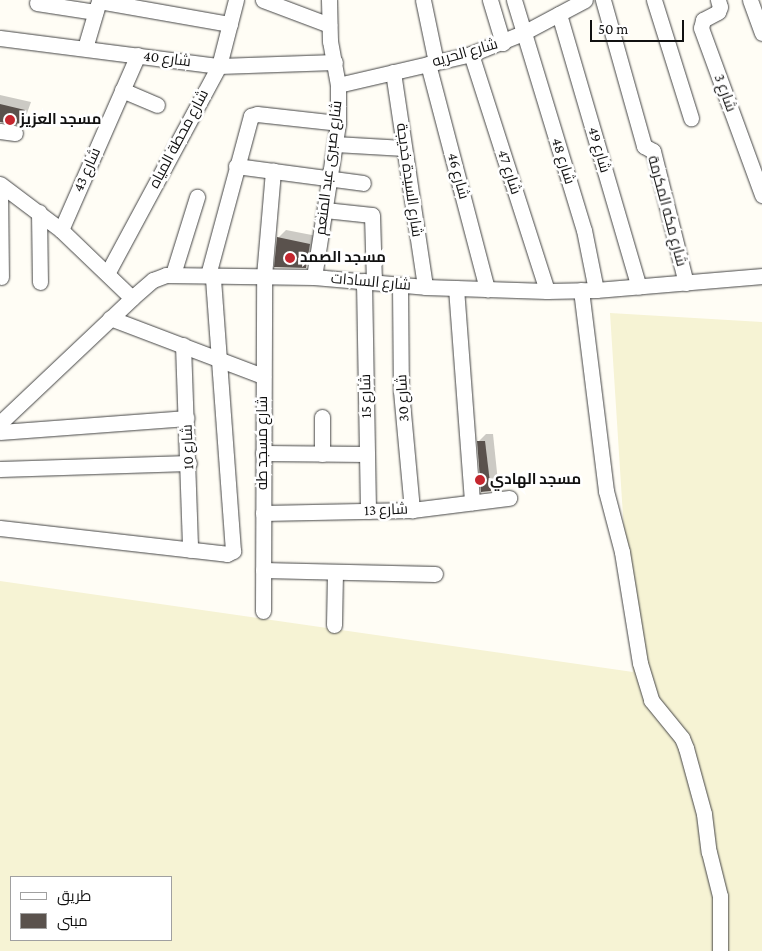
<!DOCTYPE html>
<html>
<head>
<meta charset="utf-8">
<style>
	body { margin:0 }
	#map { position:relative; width:762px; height:951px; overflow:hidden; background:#fffdf5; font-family:"Crimson Pro",Cairo,serif }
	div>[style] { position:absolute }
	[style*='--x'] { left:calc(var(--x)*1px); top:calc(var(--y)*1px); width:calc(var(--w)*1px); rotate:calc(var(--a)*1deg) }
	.farmland>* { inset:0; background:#f6f3d4 }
	.shadow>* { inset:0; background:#0003 }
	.building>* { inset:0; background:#5a524d }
	.roads { filter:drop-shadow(0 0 1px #444) drop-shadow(0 0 1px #444) }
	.street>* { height:15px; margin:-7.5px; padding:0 7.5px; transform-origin:7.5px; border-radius:7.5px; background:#fff }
	.dots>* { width:14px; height:14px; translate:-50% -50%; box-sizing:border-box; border:2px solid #fff; border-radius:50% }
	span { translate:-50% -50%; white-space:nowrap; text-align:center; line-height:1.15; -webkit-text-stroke:5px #fff; paint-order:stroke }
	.street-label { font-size:15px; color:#111 }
	.poi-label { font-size:15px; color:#111; font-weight:700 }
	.left { translate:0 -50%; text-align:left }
	.legend { position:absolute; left:10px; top:876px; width:162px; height:65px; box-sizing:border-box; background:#fff; border:1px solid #a0a0a0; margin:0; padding:6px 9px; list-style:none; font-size:15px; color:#111 }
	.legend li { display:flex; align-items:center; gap:10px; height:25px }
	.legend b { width:25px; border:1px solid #a0a0a0 }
	.scale { position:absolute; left:590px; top:20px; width:94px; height:22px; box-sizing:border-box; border:2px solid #111; border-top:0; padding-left:6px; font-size:15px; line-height:18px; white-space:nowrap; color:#111; -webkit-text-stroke:4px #fff; paint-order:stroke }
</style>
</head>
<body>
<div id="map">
	<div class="farmland">
		<div style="clip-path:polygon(evenodd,610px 313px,762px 322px,762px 951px,0 951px,0 581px,633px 672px,610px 313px,11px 877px,171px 877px,171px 940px,11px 940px,11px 877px)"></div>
	</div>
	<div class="shadow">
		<div style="clip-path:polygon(0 95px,31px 102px,26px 116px,18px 123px,0 121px)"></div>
		<div style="clip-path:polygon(286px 230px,317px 236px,313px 258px,305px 266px,278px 238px)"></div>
		<div style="clip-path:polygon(486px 434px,493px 434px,498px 482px,490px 490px,478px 442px)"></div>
	</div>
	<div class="building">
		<div style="clip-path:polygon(0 104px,25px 110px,19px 125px,0 122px)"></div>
		<div style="clip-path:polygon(277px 237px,310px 244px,306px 268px,274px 267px)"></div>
		<div style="clip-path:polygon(477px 441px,485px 441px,491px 491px,481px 492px)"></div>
	</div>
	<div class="roads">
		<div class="street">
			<div style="--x:263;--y:0;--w:71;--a:20.7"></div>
			<div style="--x:423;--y:0;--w:63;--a:78.2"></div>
			<div style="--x:490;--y:0;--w:45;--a:73.2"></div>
			<div style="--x:514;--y:0;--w:240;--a:73.1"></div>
			<div style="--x:584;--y:230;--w:61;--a:78.7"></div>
			<div style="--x:603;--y:0;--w:152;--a:74.3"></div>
			<div style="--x:644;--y:146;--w:10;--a:29"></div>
			<div style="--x:653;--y:151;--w:136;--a:76"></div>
			<div style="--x:654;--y:0;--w:124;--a:72.6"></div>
			<div style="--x:718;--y:0;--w:7;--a:74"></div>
			<div style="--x:720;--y:7;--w:5;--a:112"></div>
			<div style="--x:718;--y:12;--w:17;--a:152"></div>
			<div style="--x:703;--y:20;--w:8;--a:104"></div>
			<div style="--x:701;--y:28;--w:178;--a:69.9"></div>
			<div style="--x:750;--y:0;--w:35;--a:70"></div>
			<div style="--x:99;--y:1;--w:133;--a:10"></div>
			<div style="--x:37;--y:3;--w:59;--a:8.8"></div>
			<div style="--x:559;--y:14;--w:284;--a:73.7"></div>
			<div style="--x:0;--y:38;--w:221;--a:7.3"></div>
			<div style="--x:219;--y:66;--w:116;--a:-2"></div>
			<div style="--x:85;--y:48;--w:46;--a:-73.5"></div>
			<div style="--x:471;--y:54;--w:249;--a:72.2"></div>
			<div style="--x:428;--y:64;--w:233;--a:75.3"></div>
			<div style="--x:393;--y:72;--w:217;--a:81.5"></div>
			<div style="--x:338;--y:85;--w:137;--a:-13.1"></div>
			<div style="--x:471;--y:54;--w:56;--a:-22"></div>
			<div style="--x:523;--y:33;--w:70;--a:-28"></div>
			<div style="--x:122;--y:90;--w:38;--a:23"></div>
			<div style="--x:0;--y:131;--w:15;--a:8"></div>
			<div style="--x:335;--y:144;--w:69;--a:3.3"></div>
			<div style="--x:236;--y:166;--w:128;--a:7.6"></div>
			<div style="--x:0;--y:184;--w:76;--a:37"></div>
			<div style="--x:61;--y:230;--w:98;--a:43.8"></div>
			<div style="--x:0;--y:185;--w:92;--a:89.4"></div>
			<div style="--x:325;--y:210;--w:47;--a:6.1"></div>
			<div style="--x:372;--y:215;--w:67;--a:88.3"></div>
			<div style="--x:39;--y:212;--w:70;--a:89.2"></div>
			<div style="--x:61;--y:230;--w:191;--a:-66.3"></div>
			<div style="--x:108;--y:272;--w:234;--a:-61.7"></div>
			<div style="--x:219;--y:66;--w:68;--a:-75.6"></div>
			<div style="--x:173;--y:274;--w:81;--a:-72.7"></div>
			<div style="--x:208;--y:275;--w:165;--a:-74.9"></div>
			<div style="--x:251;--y:116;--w:6;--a:-18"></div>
			<div style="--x:257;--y:114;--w:81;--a:6.3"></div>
			<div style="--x:314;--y:277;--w:156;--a:-81.1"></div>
			<div style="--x:338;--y:123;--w:38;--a:-90"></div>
			<div style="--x:338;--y:85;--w:45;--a:-100.3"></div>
			<div style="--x:330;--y:41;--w:41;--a:-91.4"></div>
			<div style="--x:364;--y:281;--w:230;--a:89"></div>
			<div style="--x:400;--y:285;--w:106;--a:89.5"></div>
			<div style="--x:401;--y:391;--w:120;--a:84.7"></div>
			<div style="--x:456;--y:288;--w:215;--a:85.7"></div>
			<div style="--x:581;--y:290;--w:203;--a:82.9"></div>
			<div style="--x:606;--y:491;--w:63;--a:75.3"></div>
			<div style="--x:622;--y:552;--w:112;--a:80.8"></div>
			<div style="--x:640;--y:663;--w:39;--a:73"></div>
			<div style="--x:651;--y:700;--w:49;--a:50.8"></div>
			<div style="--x:682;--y:738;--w:11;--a:68"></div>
			<div style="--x:686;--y:748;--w:68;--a:74.7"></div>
			<div style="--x:704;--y:814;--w:38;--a:83"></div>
			<div style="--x:709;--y:852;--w:45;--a:76"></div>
			<div style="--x:720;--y:896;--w:55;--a:90"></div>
			<div style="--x:110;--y:318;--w:164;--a:20.8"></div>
			<div style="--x:183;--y:345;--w:205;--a:88"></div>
			<div style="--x:322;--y:417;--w:37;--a:90"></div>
			<div style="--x:0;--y:423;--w:182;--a:-43.4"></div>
			<div style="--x:132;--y:298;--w:28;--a:-41"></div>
			<div style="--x:153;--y:280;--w:14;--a:-21"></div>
			<div style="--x:166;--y:275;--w:148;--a:0.8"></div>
			<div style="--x:314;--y:277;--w:111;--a:5.1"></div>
			<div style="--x:425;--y:287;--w:122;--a:1.9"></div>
			<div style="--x:547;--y:291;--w:49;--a:-1.2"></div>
			<div style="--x:596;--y:290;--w:167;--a:-4.8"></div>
			<div style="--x:0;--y:432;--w:187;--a:-4.3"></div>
			<div style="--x:263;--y:453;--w:104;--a:0.6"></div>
			<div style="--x:0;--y:469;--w:189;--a:-1.8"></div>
			<div style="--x:263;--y:513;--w:149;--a:-1.2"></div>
			<div style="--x:412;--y:510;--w:98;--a:-7.1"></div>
			<div style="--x:0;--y:528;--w:228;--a:6.5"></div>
			<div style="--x:227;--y:554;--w:7;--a:-27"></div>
			<div style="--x:233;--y:551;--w:276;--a:-94.2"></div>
			<div style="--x:263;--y:570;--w:172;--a:1.3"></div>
			<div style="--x:263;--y:611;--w:335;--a:-89.8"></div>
			<div style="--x:264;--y:276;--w:106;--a:-85.1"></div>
			<div style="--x:334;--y:625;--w:53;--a:-88.9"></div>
		</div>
	</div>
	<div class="dots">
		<div style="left:10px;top:120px;background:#c4262e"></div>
		<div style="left:290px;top:258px;background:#c4262e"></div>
		<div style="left:480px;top:480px;background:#c4262e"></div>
	</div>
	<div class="street-label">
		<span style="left:465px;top:53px;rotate:-16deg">شارع الحريه</span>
		<span style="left:167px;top:59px;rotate:7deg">شارع 40</span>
		<span style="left:725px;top:93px;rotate:70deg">شارع 3</span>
		<span style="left:179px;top:139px;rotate:-62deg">شارع محطة المياه</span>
		<span style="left:599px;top:150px;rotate:74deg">شارع 49</span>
		<span style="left:563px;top:161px;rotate:73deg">شارع 48</span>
		<span style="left:329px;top:168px;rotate:-83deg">شارع صبرى عبد المنعم</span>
		<span style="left:87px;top:170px;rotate:-66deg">شارع 43</span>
		<span style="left:509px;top:172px;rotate:72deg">شارع 47</span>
		<span style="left:458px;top:176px;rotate:75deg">شارع 46</span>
		<span style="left:409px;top:180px;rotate:82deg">شارع السيدة خديجة</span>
		<span style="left:667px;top:211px;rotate:75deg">شارع مكه المكرمة</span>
		<span style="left:371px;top:282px;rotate:5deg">شارع السادات</span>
		<span style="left:366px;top:396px;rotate:-91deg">شارع 15</span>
		<span style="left:403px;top:398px;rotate:-93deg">شارع 30</span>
		<span style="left:263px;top:443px;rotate:-90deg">شارع مسجد طه</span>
		<span style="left:188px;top:447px;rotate:-92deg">شارع 10</span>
		<span style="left:386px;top:510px;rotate:-2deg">شارع 13</span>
	</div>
	<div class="poi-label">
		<span class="left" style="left:20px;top:120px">مسجد العزيز</span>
		<span class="left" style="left:300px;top:258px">مسجد الصمد</span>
		<span class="left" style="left:490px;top:480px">مسجد الهادي</span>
	</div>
	<ul class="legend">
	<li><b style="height:6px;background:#fff"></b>طريق</li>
	<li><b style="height:14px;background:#5a524d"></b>مبنى</li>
	</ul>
	<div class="scale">50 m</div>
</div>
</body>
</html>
